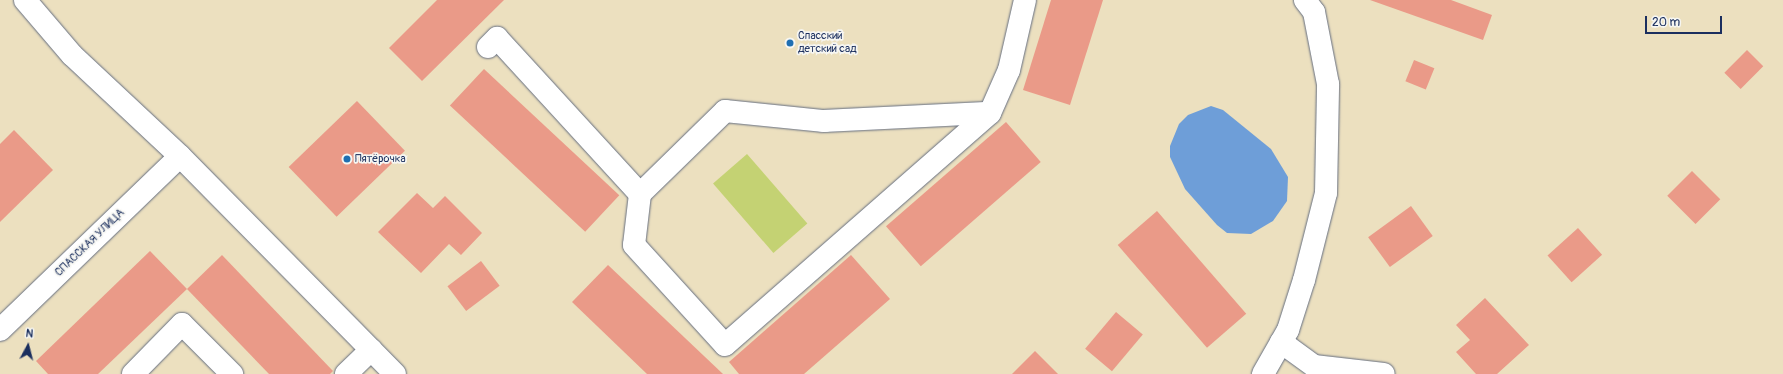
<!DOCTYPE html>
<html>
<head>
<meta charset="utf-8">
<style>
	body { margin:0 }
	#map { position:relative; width:1783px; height:374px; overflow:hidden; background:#ece0bf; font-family:Pangolin,sans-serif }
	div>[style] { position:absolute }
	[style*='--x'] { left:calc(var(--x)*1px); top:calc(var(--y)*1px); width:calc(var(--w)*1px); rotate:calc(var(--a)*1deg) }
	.green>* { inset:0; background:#c4d273; transform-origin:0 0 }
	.water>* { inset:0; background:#6e9ed8 }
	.building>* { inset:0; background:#ea9a88; transform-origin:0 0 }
	.roads { filter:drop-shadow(0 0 1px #646d80) drop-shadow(0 0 1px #646d80) }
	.minor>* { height:22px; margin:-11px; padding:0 11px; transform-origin:11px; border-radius:11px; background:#fff }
	.dots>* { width:11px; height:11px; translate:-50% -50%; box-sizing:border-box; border:2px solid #f6f6f2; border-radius:50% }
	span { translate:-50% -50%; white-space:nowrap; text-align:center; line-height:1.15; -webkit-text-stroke:3.5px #f6f6f2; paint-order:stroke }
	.poi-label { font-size:11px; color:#1b2f5e }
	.left { translate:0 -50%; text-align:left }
	.street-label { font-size:11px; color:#1b2f5e }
	.north { position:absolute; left:8px; top:326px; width:40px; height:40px; -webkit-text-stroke:3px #f6f6f2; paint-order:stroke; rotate:7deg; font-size:11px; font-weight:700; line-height:16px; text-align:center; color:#1b2f5e }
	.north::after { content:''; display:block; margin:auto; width:14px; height:18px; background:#1b2f5e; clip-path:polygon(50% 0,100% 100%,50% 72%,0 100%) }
	.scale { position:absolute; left:1645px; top:16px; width:77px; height:18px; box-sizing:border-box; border:2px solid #1b2f5e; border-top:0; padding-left:5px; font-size:12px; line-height:14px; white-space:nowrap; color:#1b2f5e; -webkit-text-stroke:3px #f6f6f2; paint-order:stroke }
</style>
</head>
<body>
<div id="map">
	<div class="green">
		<div style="left:747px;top:154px;width:92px;height:45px;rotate:49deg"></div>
	</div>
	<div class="water">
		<div style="clip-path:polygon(1211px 106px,1223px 110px,1271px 149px,1288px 177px,1287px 201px,1273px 221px,1251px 234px,1227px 233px,1217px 225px,1185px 189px,1170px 157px,1170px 146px,1179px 124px,1188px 115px)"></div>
	</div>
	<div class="building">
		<div style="clip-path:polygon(437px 0,504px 0,422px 81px,389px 48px)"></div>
		<div style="clip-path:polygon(1051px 0,1103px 0,1070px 105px,1023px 90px)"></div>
		<div style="clip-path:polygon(1370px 0,1451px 0,1492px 15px,1483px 40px)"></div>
		<div style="left:1747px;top:50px;width:23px;height:32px;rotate:45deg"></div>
		<div style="left:1414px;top:60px;width:22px;height:23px;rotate:22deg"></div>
		<div style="left:484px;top:69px;width:185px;height:50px;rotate:43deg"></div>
		<div style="left:357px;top:101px;width:69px;height:95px;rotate:46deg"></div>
		<div style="left:1006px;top:122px;width:53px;height:159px;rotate:49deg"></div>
		<div style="clip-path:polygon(14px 130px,53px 170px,0 222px,0 144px)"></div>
		<div style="left:1692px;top:171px;width:40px;height:35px;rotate:45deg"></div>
		<div style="clip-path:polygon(417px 193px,433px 208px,445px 196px,482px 233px,461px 255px,449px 244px,421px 273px,378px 232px)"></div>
		<div style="left:1411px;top:206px;width:37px;height:53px;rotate:54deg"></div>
		<div style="left:1157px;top:211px;width:136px;height:52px;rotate:49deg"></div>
		<div style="left:1578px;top:228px;width:36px;height:41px;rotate:48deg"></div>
		<div style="clip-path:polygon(150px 251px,187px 289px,98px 374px,48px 374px,36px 361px)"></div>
		<div style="clip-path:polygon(222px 255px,333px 371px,330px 374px,269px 374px,187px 289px)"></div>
		<div style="clip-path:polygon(851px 255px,890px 299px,804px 374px,739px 374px,729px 362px)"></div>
		<div style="left:481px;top:261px;width:31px;height:42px;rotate:53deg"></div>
		<div style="clip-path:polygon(608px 265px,723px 374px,647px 374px,572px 302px)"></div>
		<div style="clip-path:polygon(1485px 298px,1529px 345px,1497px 374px,1476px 374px,1456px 352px,1470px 340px,1456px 325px)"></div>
		<div style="left:1116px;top:312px;width:35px;height:48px;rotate:40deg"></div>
		<div style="clip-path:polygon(1035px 351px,1058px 374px,1012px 374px)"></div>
	</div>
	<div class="roads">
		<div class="minor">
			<div style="--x:25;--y:0;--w:72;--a:49.5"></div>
			<div style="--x:72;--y:55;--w:148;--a:43.1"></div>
			<div style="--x:180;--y:156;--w:306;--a:45.4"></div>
			<div style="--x:488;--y:47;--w:13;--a:-45"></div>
			<div style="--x:497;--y:38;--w:212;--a:47.5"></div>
			<div style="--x:640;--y:194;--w:51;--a:96.7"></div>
			<div style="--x:634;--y:245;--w:135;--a:47.7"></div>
			<div style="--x:725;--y:345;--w:352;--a:-41.2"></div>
			<div style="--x:990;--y:113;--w:47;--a:-66.2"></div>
			<div style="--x:1009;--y:70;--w:72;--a:-77.1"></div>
			<div style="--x:640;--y:194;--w:119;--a:-44.3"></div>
			<div style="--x:725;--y:111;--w:100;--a:5.8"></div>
			<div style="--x:824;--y:121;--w:166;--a:-2.8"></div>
			<div style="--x:0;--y:330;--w:250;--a:-44"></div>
			<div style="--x:1281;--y:342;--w:41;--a:36"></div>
			<div style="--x:1314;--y:366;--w:70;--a:6.5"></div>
			<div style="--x:133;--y:374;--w:70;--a:-45.6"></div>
			<div style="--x:182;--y:324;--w:71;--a:45"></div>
			<div style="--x:346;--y:374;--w:35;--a:-44"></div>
			<div style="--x:1263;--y:374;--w:51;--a:-60.4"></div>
			<div style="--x:1288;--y:330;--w:52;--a:-72.3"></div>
			<div style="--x:1304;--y:280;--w:90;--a:-75.8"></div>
			<div style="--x:1326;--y:193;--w:109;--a:-88.9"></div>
			<div style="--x:1328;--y:84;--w:73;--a:-101"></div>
			<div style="--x:1314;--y:12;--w:15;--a:-127"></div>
		</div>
	</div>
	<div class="dots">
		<div style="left:790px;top:43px;background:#1f6fb2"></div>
		<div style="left:347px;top:159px;background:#1f6fb2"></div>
	</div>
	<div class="poi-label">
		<span class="left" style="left:798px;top:43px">Спасский<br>детский сад</span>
		<span class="left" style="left:355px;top:159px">Пятёрочка</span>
	</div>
	<div class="street-label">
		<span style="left:90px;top:243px;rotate:-44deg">СПАССКАЯ УЛИЦА</span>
	</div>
	<div class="north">N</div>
	<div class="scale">20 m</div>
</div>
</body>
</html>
